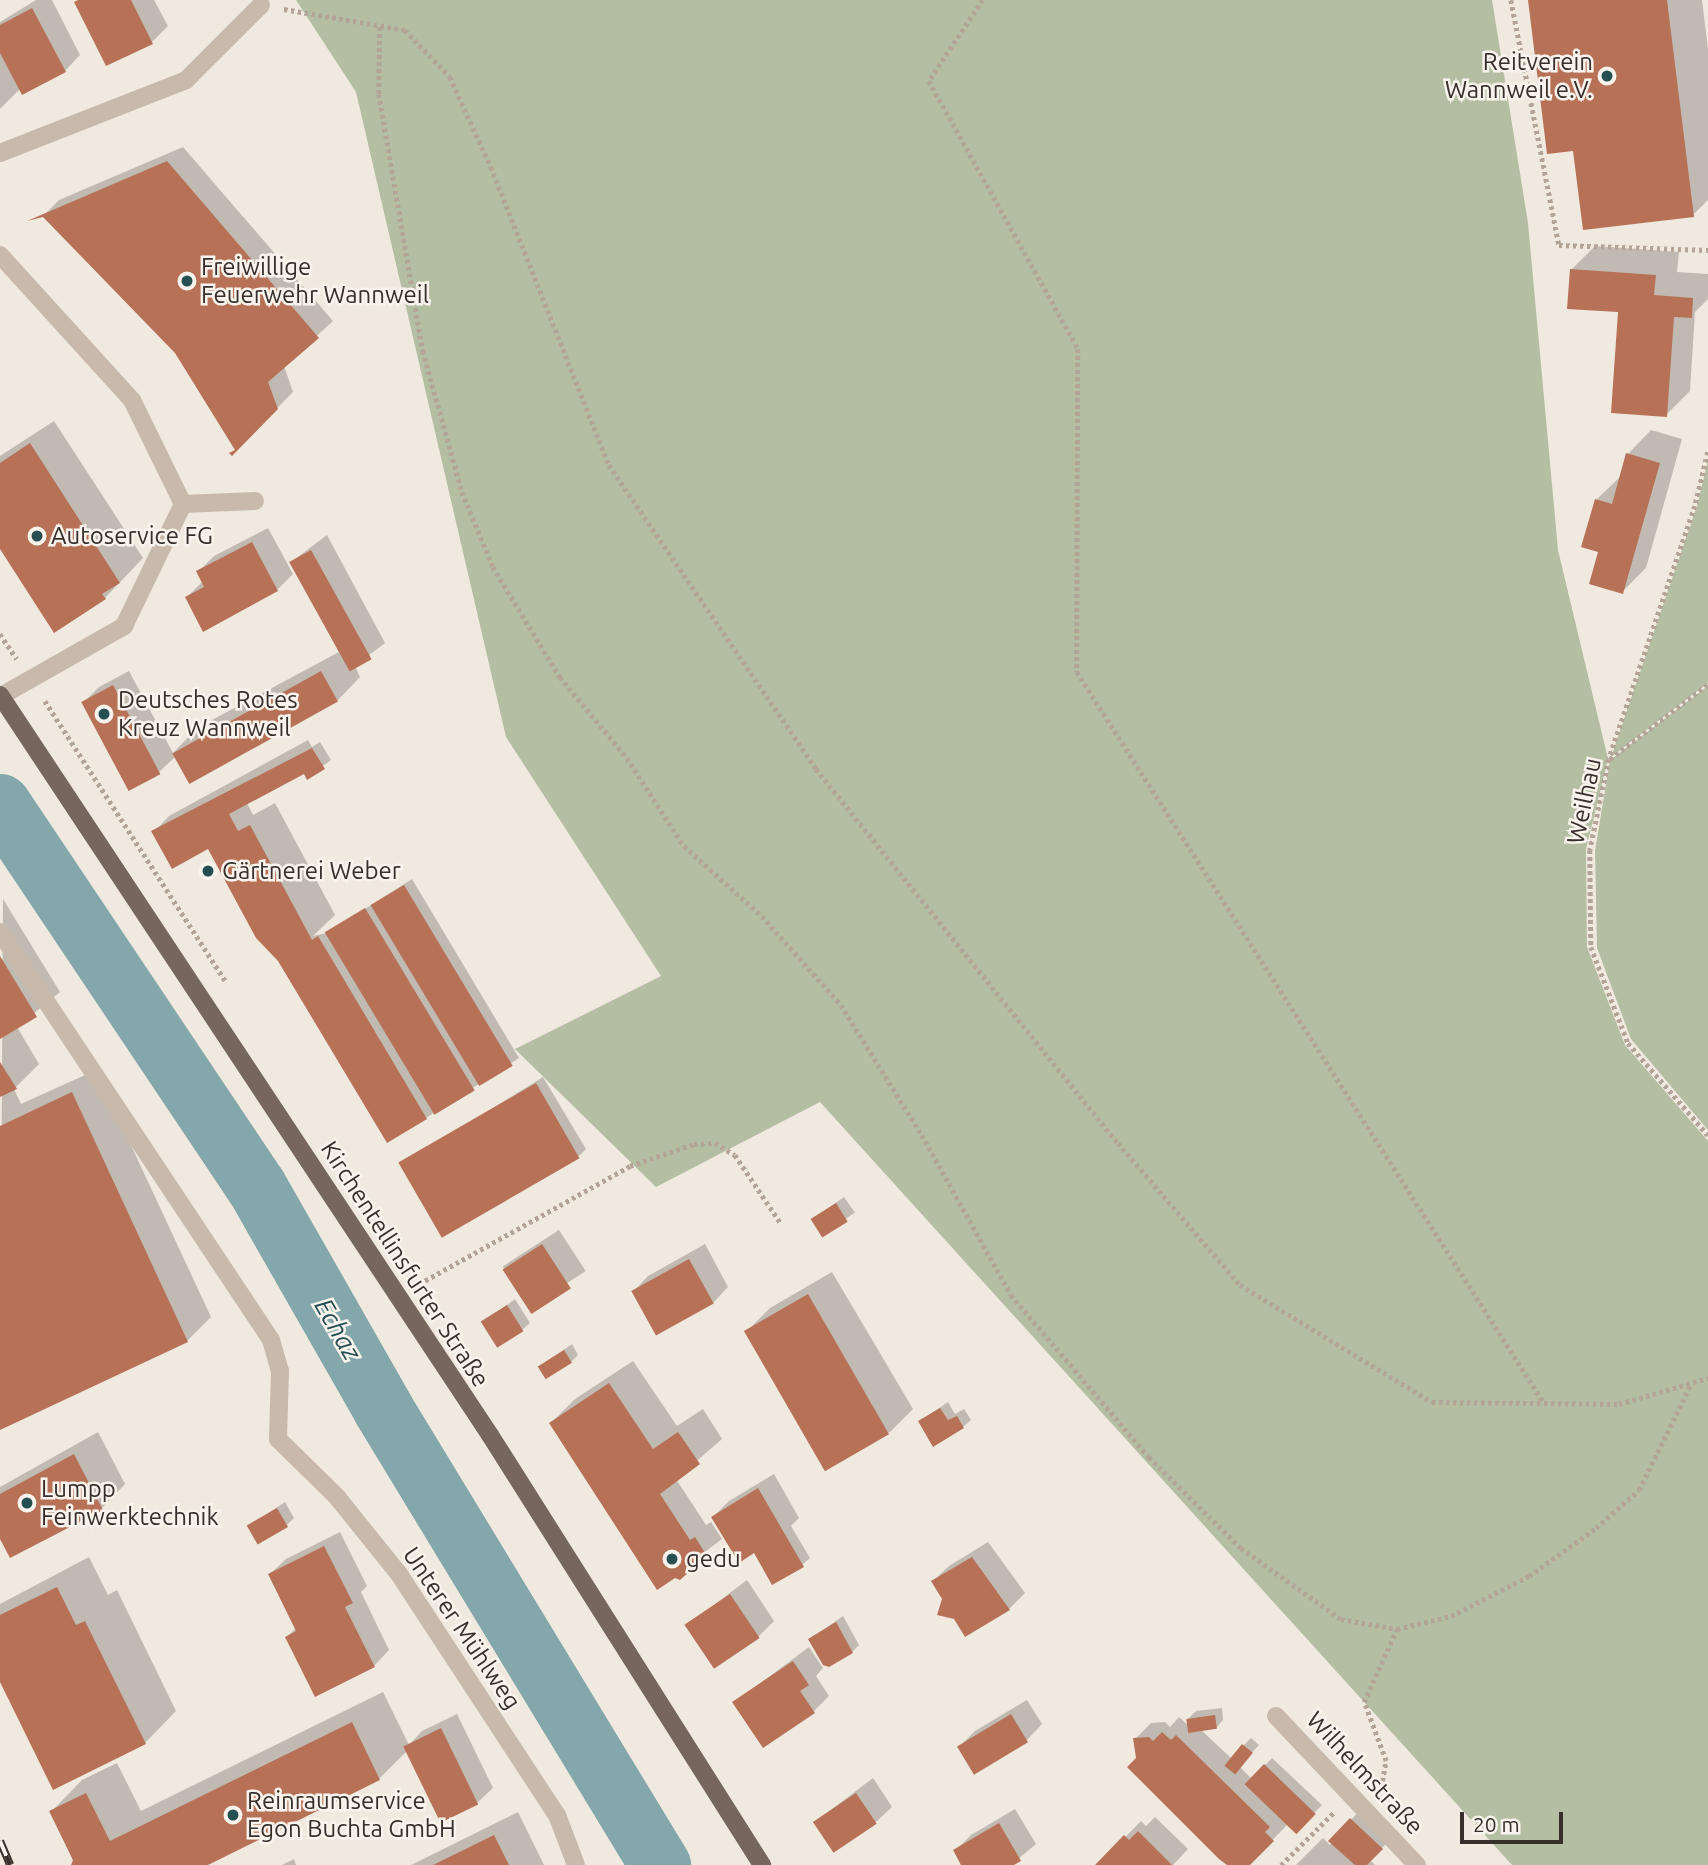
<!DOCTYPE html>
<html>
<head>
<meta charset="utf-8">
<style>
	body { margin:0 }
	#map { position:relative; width:1708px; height:1865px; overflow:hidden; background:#f0e9e0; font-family:Ubuntu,sans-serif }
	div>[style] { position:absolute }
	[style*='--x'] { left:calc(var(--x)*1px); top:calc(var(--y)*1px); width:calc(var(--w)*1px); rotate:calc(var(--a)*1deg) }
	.green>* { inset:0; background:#b4bea2 }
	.shadow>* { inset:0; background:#0003; transform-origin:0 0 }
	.river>* { height:61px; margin:-30.5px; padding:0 30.5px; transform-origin:30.5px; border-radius:30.5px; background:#83a7aa }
	.building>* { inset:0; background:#b77157; transform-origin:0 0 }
	.path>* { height:4.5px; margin-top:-2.25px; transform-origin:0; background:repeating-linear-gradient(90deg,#b3a498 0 3.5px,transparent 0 7px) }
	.minor>* { height:18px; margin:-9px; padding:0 9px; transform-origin:9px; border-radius:9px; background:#c7baad }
	.major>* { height:18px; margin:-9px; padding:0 9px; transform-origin:9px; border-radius:9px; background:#76675e }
	.rail>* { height:8px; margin-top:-4px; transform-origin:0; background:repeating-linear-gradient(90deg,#f8f3ec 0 16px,#362f2b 0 32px); box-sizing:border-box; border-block:2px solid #362f2b }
	.dots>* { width:19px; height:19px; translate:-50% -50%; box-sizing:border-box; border:4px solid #f8f3ec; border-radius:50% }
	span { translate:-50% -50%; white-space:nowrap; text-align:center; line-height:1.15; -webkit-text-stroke:5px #f8f3ec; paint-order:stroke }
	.poi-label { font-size:24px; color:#362f2b }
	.right { translate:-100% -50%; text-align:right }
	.left { translate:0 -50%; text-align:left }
	.street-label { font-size:24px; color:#362f2b }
	.water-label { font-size:26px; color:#254f53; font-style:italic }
	.scale { position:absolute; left:1460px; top:1812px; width:103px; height:32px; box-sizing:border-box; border:4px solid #362f2b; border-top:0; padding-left:9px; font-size:21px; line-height:24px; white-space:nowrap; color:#362f2b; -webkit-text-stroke:5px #f8f3ec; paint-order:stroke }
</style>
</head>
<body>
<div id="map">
	<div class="green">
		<div style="clip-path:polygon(296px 0,1492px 0,1528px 223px,1558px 550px,1608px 759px,1586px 849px,1587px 947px,1625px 1045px,1708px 1141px,1708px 1865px,1512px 1865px,820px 1102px,656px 1187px,515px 1049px,661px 976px,506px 737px,356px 92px)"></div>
		<div style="clip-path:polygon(1708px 460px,1708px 683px,1611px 757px,1697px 506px)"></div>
		<div style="clip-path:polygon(1708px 686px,1708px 1130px,1631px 1039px,1597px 948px,1595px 851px,1610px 760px)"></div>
	</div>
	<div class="shadow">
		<div style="clip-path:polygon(36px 0,52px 0,80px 55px,65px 71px,20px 89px,0 109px,0 22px)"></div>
		<div style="clip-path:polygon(78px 0,154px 0,168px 26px,152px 42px)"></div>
		<div style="clip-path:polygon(1530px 0,1702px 0,1708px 49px,1708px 200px,1693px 215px,1575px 149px)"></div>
		<div style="clip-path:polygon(183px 147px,333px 321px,284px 366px,293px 392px,237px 449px,177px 352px,44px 215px,59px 200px)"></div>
		<div style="clip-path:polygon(1595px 246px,1679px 252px,1677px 272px,1708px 274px,1708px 299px,1695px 312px,1690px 391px,1666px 415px,1620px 311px,1571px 270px)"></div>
		<div style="clip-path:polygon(54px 421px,143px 558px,105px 598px,0 546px,0 456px)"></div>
		<div style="clip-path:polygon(1651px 430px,1682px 439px,1646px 568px,1622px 592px,1600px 551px,1583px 546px,1597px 499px,1621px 476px,1628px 454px)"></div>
		<div style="clip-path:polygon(268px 528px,293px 574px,277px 590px,187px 597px,203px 581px,198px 572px,214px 556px)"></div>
		<div style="clip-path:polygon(327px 535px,385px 643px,355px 666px,360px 677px,337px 701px,176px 756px,159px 772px,130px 788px,83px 703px,99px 687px,129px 671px,173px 753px,197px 728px,339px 652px,291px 562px)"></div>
		<div style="clip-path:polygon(308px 740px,312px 747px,320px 742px,331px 760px,307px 777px,304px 772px,247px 803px,253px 815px,275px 803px,335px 915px,313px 936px,327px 933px,412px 879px,519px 1058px,426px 1118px,209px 847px,154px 832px,169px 816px)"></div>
		<div style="clip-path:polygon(3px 899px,60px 992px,17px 1027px,39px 1064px,14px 1089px,21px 1104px,96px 1070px,211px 1317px,187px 1341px,0 1428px)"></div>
		<div style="clip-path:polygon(543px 1077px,586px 1149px,579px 1156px,402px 1165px)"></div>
		<div style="left:844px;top:1197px;width:19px;height:38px;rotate:55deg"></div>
		<div style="left:559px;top:1230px;width:49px;height:67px;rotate:57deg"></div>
		<div style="clip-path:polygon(705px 1244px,728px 1287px,713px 1303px,633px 1292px,648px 1276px)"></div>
		<div style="clip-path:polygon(832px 1272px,913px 1409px,889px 1433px,746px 1332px,770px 1308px)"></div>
		<div style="clip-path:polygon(515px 1299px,530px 1323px,522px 1330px,483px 1323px)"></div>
		<div style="clip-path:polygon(572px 1344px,578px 1355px,571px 1362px,540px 1366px)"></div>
		<div style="clip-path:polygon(633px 1361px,677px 1426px,703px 1409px,722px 1439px,676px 1479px,706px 1525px,711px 1522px,722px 1539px,657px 1588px,551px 1423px,575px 1399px)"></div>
		<div style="clip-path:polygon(948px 1402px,955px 1414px,964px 1409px,971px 1420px,963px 1427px,920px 1421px)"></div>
		<div style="clip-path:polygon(98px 1432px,125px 1484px,102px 1508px,0 1535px,0 1487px)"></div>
		<div style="clip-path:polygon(774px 1474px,799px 1518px,791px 1526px,810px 1558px,802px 1565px,755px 1551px,713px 1517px,729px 1501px)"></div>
		<div style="clip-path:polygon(285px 1502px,294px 1518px,287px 1525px,249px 1526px)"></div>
		<div style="clip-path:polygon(340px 1532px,367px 1586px,361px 1592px,389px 1650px,374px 1666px,287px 1637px,297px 1627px,270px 1574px,286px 1559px)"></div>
		<div style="clip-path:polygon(988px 1542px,1025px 1593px,1009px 1609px,965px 1635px,933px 1581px,949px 1566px)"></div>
		<div style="clip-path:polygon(89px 1557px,108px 1595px,117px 1590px,176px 1711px,145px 1743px,0 1678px,0 1604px)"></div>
		<div style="clip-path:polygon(747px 1580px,774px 1621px,759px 1636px,686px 1626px)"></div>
		<div style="clip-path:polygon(843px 1616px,859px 1645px,852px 1652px,810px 1639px)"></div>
		<div style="clip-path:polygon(809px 1647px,823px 1668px,816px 1676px,829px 1696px,814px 1711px,735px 1702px)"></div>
		<div style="clip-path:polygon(383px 1692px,409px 1745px,422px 1731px,457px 1714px,493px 1788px,477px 1803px,408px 1750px,379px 1779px,204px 1865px,75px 1865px,51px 1812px,82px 1780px,117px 1763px,141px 1811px)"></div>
		<div style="clip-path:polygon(1027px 1700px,1042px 1724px,1027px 1740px,959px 1747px,975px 1731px)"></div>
		<div style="clip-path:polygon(1222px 1708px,1223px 1720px,1216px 1728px,1201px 1730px,1231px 1758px,1251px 1738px,1259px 1745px,1239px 1766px,1252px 1779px,1272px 1758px,1322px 1805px,1296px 1831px,1288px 1824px,1248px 1865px,1231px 1865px,1137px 1759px,1135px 1739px,1151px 1723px,1165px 1722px,1170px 1727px,1179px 1717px,1190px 1727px,1188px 1719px,1196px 1711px)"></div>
		<div style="clip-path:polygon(873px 1778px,892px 1807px,876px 1822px,815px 1822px)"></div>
		<div style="clip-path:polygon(1015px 1809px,1036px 1844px,1011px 1865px,964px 1865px,955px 1851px,971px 1835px)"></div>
		<div style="clip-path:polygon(518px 1812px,544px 1865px,411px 1865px)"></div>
		<div style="clip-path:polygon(1358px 1812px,1389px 1841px,1370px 1860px,1375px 1865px,1296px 1865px,1323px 1838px,1330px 1845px)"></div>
		<div style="clip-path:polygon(1155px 1817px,1188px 1849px,1173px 1865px,1098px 1865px,1141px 1821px,1146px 1826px)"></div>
		<div style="clip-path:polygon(294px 1859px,296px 1865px,282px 1865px)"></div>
	</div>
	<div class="river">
		<div style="--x:0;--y:804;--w:460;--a:56.2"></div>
		<div style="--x:256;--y:1186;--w:257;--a:60.3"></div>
		<div style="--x:383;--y:1409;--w:534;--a:58.72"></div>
	</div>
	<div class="building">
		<div style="clip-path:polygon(78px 0,131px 0,153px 44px,106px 66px,74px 2px)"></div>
		<div style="clip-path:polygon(1528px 0,1667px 0,1694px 217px,1583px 230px,1573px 151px,1547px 154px)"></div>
		<div style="clip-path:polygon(32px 8px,66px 72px,22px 95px,0 53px,0 25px)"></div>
		<div style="clip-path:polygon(167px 161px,319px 338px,268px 382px,278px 409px,232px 456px,229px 453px,235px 450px,175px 353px,43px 217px,27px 221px)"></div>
		<div style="clip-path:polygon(1570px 269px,1656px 275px,1654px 295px,1693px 298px,1692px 318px,1674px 317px,1667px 417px,1611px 413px,1618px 312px,1567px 309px)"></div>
		<div style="clip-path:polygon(30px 443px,120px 583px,102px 594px,106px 599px,54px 633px,0 549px,0 463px)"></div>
		<div style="clip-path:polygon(1626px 453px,1660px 463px,1623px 594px,1589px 584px,1598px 552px,1581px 547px,1595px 499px,1612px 504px)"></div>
		<div style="clip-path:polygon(252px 542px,278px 591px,203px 632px,185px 597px,204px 587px,196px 571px)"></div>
		<div style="left:311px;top:550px;width:125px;height:25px;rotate:61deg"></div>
		<div style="left:321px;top:671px;width:35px;height:170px;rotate:61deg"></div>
		<div style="left:113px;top:685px;width:101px;height:36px;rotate:62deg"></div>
		<div style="clip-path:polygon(312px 748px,325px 769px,307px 780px,304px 774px,229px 814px,238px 831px,250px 825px,312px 940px,318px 936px,427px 1119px,387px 1143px,278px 961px,256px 938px,208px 849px,172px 869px,151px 831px)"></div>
		<div style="left:404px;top:885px;width:211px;height:39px;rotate:59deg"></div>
		<div style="left:365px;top:908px;width:213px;height:47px;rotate:59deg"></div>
		<div style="clip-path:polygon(0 956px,37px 1017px,0 1039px)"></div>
		<div style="clip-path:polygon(0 1062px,17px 1089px,0 1097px)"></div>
		<div style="left:536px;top:1083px;width:87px;height:159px;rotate:60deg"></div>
		<div style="clip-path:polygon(72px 1092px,188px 1342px,0 1430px,0 1126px)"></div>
		<div style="left:836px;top:1203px;width:22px;height:30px;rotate:58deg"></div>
		<div style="left:542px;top:1244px;width:53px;height:47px;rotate:57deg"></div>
		<div style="left:689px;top:1259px;width:51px;height:66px;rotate:61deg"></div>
		<div style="left:808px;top:1294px;width:162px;height:74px;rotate:60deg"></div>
		<div style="left:507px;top:1305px;width:31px;height:31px;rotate:58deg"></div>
		<div style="left:564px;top:1350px;width:15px;height:31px;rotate:58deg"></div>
		<div style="clip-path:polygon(609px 1383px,653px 1449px,678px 1432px,700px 1464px,660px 1494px,690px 1540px,695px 1537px,707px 1556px,680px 1580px,675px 1578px,657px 1590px,549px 1423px)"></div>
		<div style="clip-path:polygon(940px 1408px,948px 1420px,957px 1416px,964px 1428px,933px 1447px,918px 1421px)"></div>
		<div style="clip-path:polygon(74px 1454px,103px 1510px,10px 1558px,0 1539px,0 1494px)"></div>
		<div style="clip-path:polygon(758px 1488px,804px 1567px,772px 1585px,754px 1553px,739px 1563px,711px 1517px)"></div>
		<div style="left:277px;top:1508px;width:22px;height:35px;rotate:60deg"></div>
		<div style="clip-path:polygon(324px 1546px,353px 1603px,345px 1607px,375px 1667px,315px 1697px,285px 1637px,296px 1631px,268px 1574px)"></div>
		<div style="clip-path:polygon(972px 1557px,1010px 1610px,965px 1637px,954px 1619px,937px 1615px,942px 1599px,931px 1581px)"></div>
		<div style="clip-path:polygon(57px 1587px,76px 1625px,85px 1621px,146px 1744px,53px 1790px,0 1682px,0 1615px)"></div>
		<div style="left:730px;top:1594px;width:53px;height:55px;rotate:56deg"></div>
		<div style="clip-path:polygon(836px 1622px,853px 1653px,829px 1667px,823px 1665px,808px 1639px)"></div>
		<div style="clip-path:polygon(793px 1661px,809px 1685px,800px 1691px,815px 1713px,763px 1748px,732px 1702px)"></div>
		<div style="left:1011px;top:1714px;width:33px;height:63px;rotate:59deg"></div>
		<div style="left:1215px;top:1715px;width:14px;height:29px;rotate:82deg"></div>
		<div style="clip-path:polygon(352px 1722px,380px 1780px,208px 1865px,71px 1865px,73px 1860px,49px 1811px,86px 1793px,110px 1841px)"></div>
		<div style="left:441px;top:1728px;width:85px;height:42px;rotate:64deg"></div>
		<div style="clip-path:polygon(1162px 1732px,1171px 1740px,1176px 1735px,1270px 1827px,1265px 1832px,1274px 1841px,1250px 1865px,1227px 1865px,1219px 1859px,1127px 1767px,1136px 1758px,1133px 1738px,1149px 1737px,1153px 1741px)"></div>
		<div style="left:1242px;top:1744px;width:14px;height:28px;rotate:39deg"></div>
		<div style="left:1264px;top:1764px;width:72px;height:28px;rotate:44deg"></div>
		<div style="left:856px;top:1793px;width:37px;height:52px;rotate:56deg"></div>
		<div style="clip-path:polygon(1350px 1818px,1383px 1849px,1367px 1865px,1355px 1865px,1328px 1841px)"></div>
		<div style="clip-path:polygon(999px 1823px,1021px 1861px,1014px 1865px,961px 1865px,953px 1850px)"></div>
		<div style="clip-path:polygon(1138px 1831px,1172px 1865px,1095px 1865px,1124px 1835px,1129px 1840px)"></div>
		<div style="clip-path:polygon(494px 1835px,509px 1865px,433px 1865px)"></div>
	</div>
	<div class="path">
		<div style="--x:983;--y:0;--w:97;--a:123.7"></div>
		<div style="--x:929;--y:81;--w:307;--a:60.9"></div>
		<div style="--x:1078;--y:349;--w:323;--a:90.2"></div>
		<div style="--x:1077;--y:672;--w:867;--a:57.43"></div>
		<div style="--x:1511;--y:0;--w:250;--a:78.9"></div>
		<div style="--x:1559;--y:245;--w:149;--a:1.9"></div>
		<div style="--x:284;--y:9;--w:123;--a:9.8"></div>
		<div style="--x:405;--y:30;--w:65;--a:46.2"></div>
		<div style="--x:450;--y:77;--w:99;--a:65.5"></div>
		<div style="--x:491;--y:167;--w:321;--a:68.4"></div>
		<div style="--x:609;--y:465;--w:368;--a:55.7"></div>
		<div style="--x:816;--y:769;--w:481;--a:51.1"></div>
		<div style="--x:1118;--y:1143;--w:187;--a:49.3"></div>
		<div style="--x:1240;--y:1285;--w:225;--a:31.4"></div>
		<div style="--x:1432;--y:1402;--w:187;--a:0.6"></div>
		<div style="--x:1619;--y:1404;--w:93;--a:-16.3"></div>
		<div style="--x:380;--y:27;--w:67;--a:90.9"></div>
		<div style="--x:379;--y:94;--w:261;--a:80.3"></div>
		<div style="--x:423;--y:351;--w:146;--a:74.5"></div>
		<div style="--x:462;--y:492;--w:81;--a:67.5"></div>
		<div style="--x:493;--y:567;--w:129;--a:58.7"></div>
		<div style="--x:560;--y:677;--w:105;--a:50.4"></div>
		<div style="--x:627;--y:758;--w:105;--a:57.1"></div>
		<div style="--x:684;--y:846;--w:105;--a:41.9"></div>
		<div style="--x:762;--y:916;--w:119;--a:48.4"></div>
		<div style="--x:841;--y:1005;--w:153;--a:58.1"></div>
		<div style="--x:922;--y:1135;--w:183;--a:60.9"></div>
		<div style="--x:1011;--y:1295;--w:213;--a:49.6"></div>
		<div style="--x:1149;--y:1457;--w:129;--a:44.7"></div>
		<div style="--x:1241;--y:1548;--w:123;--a:35.4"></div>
		<div style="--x:1341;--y:1619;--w:57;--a:10.1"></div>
		<div style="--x:1397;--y:1629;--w:56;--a:-13.5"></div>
		<div style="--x:1451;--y:1616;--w:88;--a:-27.1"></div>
		<div style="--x:1529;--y:1576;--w:82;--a:-35.6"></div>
		<div style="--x:1596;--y:1528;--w:57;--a:-41.5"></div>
		<div style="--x:1639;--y:1490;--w:118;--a:-63.9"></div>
		<div style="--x:1708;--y:452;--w:56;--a:103.5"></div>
		<div style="--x:1695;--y:506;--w:267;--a:108.8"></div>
		<div style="--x:1609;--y:759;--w:93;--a:101.8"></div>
		<div style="--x:1590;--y:850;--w:97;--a:89.4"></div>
		<div style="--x:1591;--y:947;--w:103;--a:68.9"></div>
		<div style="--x:1628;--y:1043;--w:122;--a:49"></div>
		<div style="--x:0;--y:634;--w:30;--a:56"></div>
		<div style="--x:45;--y:701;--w:334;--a:57.2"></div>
		<div style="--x:1610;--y:759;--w:123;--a:-37.4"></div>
		<div style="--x:419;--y:1284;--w:242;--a:-29.2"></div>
		<div style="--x:630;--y:1166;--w:68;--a:-19"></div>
		<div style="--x:694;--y:1144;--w:21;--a:-3"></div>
		<div style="--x:715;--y:1143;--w:23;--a:31"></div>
		<div style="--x:735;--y:1155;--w:81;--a:56.1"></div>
		<div style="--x:1381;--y:1788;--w:27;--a:-80"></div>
		<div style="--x:1386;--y:1761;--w:63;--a:-110.4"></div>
		<div style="--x:1364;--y:1702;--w:80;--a:-65.7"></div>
		<div style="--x:1281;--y:1865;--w:75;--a:-45"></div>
	</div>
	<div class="minor">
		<div style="--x:0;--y:153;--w:200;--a:-21.4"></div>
		<div style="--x:186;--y:80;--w:106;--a:-45"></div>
		<div style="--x:0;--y:255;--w:196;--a:47.7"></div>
		<div style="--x:132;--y:400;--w:116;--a:63.9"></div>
		<div style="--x:183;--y:504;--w:72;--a:-2.4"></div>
		<div style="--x:1;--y:696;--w:142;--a:-29.6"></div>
		<div style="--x:124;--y:626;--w:136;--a:-64.2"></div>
		<div style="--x:0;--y:932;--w:490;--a:56.4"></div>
		<div style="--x:271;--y:1340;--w:32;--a:74"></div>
		<div style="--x:280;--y:1371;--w:68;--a:91.7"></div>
		<div style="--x:278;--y:1439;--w:83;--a:44.5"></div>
		<div style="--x:337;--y:1497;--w:99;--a:51.2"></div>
		<div style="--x:399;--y:1574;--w:288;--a:56.8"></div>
		<div style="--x:557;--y:1815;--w:53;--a:69.2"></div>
		<div style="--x:1276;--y:1716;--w:205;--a:46.6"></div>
	</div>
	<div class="major">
		<div style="--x:0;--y:695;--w:888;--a:56.49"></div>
		<div style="--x:490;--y:1435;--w:509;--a:57.68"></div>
	</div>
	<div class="rail">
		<div style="--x:0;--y:1841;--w:26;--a:67"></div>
	</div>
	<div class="dots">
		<div style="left:1607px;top:76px;background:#254f53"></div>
		<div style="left:187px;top:281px;background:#254f53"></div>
		<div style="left:37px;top:536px;background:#254f53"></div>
		<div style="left:104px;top:714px;background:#254f53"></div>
		<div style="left:208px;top:871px;background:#254f53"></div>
		<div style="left:27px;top:1503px;background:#254f53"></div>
		<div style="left:672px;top:1559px;background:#254f53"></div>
		<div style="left:233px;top:1815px;background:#254f53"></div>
	</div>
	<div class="poi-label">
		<span class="right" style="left:1593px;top:76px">Reitverein<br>Wannweil e.V.</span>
		<span class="left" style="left:201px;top:281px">Freiwillige<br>Feuerwehr Wannweil</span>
		<span class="left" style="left:51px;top:536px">Autoservice FG</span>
		<span class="left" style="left:118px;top:714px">Deutsches Rotes<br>Kreuz Wannweil</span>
		<span class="left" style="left:222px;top:871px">Gärtnerei Weber</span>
		<span class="left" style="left:41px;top:1503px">Lumpp<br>Feinwerktechnik</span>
		<span class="left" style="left:686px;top:1559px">gedu</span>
		<span class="left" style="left:247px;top:1815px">Reinraumservice<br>Egon Buchta GmbH</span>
	</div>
	<div class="street-label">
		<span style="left:1584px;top:801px;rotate:-78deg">Weilhau</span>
		<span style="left:405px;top:1264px;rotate:57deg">Kirchentellinsfurter Straße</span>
		<span style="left:462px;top:1628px;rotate:56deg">Unterer Mühlweg</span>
		<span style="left:1365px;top:1773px;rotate:47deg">Wilhelmstraße</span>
	</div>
	<div class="water-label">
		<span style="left:338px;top:1329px;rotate:60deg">Echaz</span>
	</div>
	<div class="scale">20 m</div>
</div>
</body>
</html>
